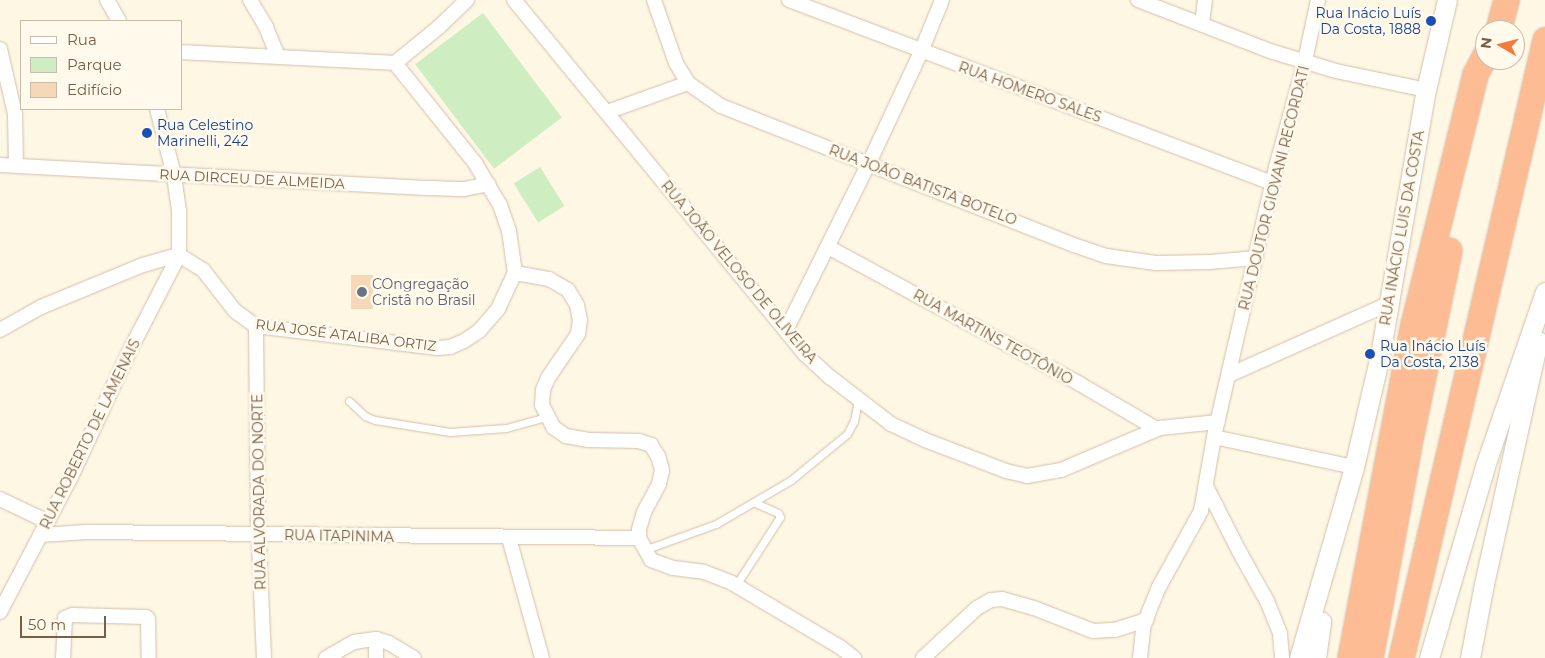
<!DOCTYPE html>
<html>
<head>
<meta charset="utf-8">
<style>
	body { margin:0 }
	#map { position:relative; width:1545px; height:658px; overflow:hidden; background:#fef7e4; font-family:Montserrat,sans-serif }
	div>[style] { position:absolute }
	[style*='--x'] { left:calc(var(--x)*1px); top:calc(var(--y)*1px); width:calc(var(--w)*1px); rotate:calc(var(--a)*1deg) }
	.green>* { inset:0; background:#ceedc0; transform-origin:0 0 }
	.building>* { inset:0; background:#f6d8b9; transform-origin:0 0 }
	.roads { filter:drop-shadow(0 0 1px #d1bfa9) drop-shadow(0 0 1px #d1bfa9) }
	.lane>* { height:7px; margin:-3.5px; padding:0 3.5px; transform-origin:3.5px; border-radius:3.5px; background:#fff }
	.street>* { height:14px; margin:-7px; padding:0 7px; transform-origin:7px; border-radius:7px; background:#fff }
	.secondary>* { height:19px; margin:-9.5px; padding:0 9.5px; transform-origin:9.5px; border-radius:9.5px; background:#fff }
	.highway>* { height:25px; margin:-12.5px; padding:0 12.5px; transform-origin:12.5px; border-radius:12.5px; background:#febc95 }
	.dots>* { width:14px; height:14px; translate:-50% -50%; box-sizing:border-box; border:2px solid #fffaec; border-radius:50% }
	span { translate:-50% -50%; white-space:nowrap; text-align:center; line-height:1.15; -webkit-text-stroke:5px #fffaec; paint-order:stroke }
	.transit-label { font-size:14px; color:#164399 }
	.right { translate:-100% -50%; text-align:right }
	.left { translate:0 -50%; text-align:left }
	.street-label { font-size:14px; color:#795e47 }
	.worship-label { font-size:14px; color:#5b616d }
	.legend { position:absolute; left:20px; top:20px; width:162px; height:90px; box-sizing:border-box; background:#fffaec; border:1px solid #c9bcaa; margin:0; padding:6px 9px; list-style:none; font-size:15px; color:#795e47 }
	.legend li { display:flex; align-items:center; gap:10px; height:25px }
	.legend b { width:25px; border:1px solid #c9bcaa }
	.north { position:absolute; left:1475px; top:20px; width:50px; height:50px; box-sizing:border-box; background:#fffaec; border:1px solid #c9bcaa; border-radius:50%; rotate:278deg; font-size:14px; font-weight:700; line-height:20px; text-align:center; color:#795e47 }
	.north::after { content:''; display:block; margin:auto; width:18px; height:22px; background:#f37b3e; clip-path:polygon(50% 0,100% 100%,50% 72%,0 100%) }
	.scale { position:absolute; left:20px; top:616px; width:86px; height:22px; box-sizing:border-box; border:2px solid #795e47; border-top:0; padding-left:6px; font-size:15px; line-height:18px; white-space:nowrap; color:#795e47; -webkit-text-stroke:4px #fffaec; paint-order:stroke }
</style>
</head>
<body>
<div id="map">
	<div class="green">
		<div style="left:483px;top:13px;width:131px;height:85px;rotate:53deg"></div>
		<div style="left:540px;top:167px;width:46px;height:31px;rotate:58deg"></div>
	</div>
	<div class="building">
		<div style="left:351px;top:275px;width:22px;height:34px"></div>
	</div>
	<div class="roads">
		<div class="lane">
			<div style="--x:349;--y:401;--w:22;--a:43"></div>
			<div style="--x:365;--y:416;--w:11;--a:22"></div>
			<div style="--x:375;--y:420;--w:76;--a:9.1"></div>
			<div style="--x:450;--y:432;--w:56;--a:-4.1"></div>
			<div style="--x:506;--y:428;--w:41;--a:-15.4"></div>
			<div style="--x:644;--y:550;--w:77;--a:-19.9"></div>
			<div style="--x:716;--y:524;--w:87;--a:-30.4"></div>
			<div style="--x:791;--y:480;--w:72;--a:-39.4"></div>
			<div style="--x:847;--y:434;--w:15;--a:-62"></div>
			<div style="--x:854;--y:421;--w:21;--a:-79"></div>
			<div style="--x:736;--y:585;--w:81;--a:-57.1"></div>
			<div style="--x:780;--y:517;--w:4;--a:-117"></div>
			<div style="--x:778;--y:513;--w:27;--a:-156"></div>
		</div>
		<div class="street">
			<div style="--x:107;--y:0;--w:24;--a:60"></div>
			<div style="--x:250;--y:0;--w:31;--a:59"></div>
			<div style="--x:266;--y:27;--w:31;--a:68"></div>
			<div style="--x:514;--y:0;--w:460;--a:50.6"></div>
			<div style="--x:806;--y:355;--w:33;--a:43"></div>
			<div style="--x:830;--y:377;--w:77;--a:37.6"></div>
			<div style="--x:891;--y:424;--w:38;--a:25"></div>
			<div style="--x:925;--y:440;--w:87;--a:20.9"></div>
			<div style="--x:1006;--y:471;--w:22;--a:13"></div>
			<div style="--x:1027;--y:476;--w:35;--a:-10"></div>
			<div style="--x:1061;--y:470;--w:108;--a:-23"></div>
			<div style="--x:1160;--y:428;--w:58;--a:-5.9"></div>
			<div style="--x:654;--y:0;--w:67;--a:70.8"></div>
			<div style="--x:676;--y:63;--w:23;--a:59"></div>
			<div style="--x:688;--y:83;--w:40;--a:34.9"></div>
			<div style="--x:721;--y:106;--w:379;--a:21.5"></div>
			<div style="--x:1074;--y:245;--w:34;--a:19"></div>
			<div style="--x:1106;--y:256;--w:50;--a:8"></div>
			<div style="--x:1156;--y:263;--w:54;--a:-1.1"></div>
			<div style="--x:1210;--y:262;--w:46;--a:-5"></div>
			<div style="--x:789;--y:0;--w:517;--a:20.75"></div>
			<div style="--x:1138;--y:0;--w:142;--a:21.1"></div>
			<div style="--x:1270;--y:51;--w:69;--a:16.9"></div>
			<div style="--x:1336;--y:71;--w:92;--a:11.9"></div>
			<div style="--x:1202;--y:24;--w:24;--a:-83"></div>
			<div style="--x:0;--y:49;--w:67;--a:77"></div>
			<div style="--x:15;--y:114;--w:50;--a:88.9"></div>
			<div style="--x:395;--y:63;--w:57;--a:-39.3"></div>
			<div style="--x:439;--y:27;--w:39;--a:-44"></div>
			<div style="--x:607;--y:112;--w:86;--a:-19.7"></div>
			<div style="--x:0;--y:165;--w:431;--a:3.1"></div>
			<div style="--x:430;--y:188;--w:34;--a:2"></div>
			<div style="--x:464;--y:189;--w:25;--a:-11"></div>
			<div style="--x:828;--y:247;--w:287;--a:28.5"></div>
			<div style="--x:1080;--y:384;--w:89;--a:30.3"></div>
			<div style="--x:515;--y:273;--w:35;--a:10"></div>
			<div style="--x:549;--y:279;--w:22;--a:30"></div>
			<div style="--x:568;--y:290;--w:17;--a:59"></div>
			<div style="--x:577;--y:305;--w:15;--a:79"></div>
			<div style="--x:580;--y:320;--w:14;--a:98"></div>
			<div style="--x:578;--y:334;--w:53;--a:124.3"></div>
			<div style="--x:548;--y:378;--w:13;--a:113"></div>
			<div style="--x:543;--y:390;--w:15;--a:94"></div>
			<div style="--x:542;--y:405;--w:25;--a:63"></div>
			<div style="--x:553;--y:427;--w:16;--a:35"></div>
			<div style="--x:566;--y:436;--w:23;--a:10"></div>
			<div style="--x:589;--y:440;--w:50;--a:1.1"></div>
			<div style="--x:639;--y:441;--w:13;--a:18"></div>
			<div style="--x:651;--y:445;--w:13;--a:58"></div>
			<div style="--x:658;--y:456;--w:15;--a:74"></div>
			<div style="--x:662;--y:470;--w:14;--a:102"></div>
			<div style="--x:659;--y:484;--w:32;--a:118"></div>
			<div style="--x:644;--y:512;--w:18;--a:106"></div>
			<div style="--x:639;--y:529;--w:9;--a:90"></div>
			<div style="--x:639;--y:538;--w:25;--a:61"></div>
			<div style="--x:651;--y:560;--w:23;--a:20"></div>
			<div style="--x:673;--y:568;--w:31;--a:7"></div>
			<div style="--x:704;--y:572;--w:30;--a:21"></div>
			<div style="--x:732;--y:583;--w:126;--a:30.7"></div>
			<div style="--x:840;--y:647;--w:18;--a:38"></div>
			<div style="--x:256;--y:326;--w:195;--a:89.4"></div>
			<div style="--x:258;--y:521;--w:137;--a:87.5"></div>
			<div style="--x:0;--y:330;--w:47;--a:-29.3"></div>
			<div style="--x:41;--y:307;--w:110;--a:-22.4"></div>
			<div style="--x:143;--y:265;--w:37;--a:-16"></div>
			<div style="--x:179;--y:255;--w:28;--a:32"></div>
			<div style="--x:203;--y:270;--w:52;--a:52"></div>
			<div style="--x:235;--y:311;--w:26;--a:36"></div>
			<div style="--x:256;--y:326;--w:183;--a:6.9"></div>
			<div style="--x:438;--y:348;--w:12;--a:-5"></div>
			<div style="--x:450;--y:347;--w:15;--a:-23"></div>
			<div style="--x:464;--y:341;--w:18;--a:-34"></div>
			<div style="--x:479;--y:331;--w:29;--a:-49"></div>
			<div style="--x:498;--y:309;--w:40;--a:-65"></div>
			<div style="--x:515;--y:273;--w:42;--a:-98.1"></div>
			<div style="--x:509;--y:231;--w:28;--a:-109"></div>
			<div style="--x:500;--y:205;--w:49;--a:-120.8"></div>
			<div style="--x:475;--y:163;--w:128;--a:-128.7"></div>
			<div style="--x:395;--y:63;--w:214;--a:-177.1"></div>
			<div style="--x:786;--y:330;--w:186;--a:-63.6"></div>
			<div style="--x:869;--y:163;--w:120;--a:-64.9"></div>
			<div style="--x:920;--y:54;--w:58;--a:-67.8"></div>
			<div style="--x:1229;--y:375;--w:176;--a:-24.1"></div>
			<div style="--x:1214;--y:437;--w:143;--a:12.1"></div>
			<div style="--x:1206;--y:486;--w:73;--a:63.1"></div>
			<div style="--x:1239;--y:551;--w:57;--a:60.8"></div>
			<div style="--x:1267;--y:601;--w:35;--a:68"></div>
			<div style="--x:1280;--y:634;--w:24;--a:85"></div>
			<div style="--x:0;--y:499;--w:53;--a:25.6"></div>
			<div style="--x:40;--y:535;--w:47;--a:-3.7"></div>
			<div style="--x:87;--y:532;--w:552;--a:0.62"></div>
			<div style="--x:509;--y:538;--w:124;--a:74.6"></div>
			<div style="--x:0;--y:612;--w:153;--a:-62.3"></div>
			<div style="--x:71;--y:477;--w:138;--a:-65.1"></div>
			<div style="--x:129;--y:352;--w:109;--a:-62.7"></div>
			<div style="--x:179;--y:255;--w:44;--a:-90"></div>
			<div style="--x:179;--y:211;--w:36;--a:-98"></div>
			<div style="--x:174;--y:175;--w:68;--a:-104.4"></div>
			<div style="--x:63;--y:658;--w:40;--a:-87.1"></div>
			<div style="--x:65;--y:618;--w:8;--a:-23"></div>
			<div style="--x:72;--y:615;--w:74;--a:1.5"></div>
			<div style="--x:146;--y:617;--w:3;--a:45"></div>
			<div style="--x:148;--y:619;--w:39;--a:89"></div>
			<div style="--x:326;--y:658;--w:32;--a:-30"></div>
			<div style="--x:354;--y:642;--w:22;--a:-8"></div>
			<div style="--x:376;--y:639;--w:14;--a:17"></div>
			<div style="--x:389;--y:643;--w:29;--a:31"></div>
			<div style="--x:376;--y:658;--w:19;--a:-90"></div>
			<div style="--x:923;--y:658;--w:74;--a:-42.8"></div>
			<div style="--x:977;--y:608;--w:16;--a:-30"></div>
			<div style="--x:991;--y:600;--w:11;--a:-5"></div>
			<div style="--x:1002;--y:599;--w:33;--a:16"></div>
			<div style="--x:1034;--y:608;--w:63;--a:21.3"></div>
			<div style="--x:1093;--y:631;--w:22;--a:-3"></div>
			<div style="--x:1115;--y:630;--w:33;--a:-18"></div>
			<div style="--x:1140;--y:658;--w:30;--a:-84"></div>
			<div style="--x:1143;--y:628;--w:20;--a:-70"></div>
			<div style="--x:1150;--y:609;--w:24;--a:-68"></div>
			<div style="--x:1159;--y:587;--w:87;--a:-61.1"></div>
			<div style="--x:1201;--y:511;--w:80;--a:-80"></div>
			<div style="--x:1215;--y:432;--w:272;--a:-77"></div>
			<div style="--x:1276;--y:167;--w:110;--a:-74.7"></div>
			<div style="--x:1305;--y:61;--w:62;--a:-78"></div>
		</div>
		<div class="secondary">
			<div style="--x:1299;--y:658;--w:199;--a:-73.9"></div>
			<div style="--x:1354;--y:467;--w:115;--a:-76.9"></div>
			<div style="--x:1380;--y:355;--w:269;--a:-80.2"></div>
			<div style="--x:1426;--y:90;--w:92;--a:-76.9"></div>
			<div style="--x:1316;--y:658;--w:37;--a:-82"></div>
			<div style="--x:1429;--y:658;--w:200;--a:-73.7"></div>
			<div style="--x:1485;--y:466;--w:184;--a:-71"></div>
			<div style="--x:1470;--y:658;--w:75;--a:-79.3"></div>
			<div style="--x:1484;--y:584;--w:249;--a:-77.5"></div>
		</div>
		<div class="highway">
			<div style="--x:1498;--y:30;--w:31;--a:-75"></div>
			<div style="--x:1350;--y:658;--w:339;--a:-79.3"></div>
			<div style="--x:1413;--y:325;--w:259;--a:-76.1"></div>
			<div style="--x:1475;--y:74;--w:21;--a:-62"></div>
			<div style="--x:1370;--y:658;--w:213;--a:-79.7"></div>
			<div style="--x:1408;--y:448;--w:202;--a:-78.3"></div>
			<div style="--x:1401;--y:658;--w:635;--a:-76.88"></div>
		</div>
	</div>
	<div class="dots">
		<div style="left:1431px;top:21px;background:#1a4fb4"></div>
		<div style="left:147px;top:133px;background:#1a4fb4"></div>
		<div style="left:362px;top:292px;background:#6b7280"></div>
		<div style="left:1370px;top:354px;background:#1a4fb4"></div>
	</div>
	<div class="transit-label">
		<span class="right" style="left:1421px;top:21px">Rua Inácio Luís<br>Da Costa, 1888</span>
		<span class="left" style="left:157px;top:133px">Rua Celestino<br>Marinelli, 242</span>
		<span class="left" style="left:1380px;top:354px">Rua Inácio Luís<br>Da Costa, 2138</span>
	</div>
	<div class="street-label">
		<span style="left:1030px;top:92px;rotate:20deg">RUA HOMERO SALES</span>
		<span style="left:252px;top:179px;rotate:3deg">RUA DIRCEU DE ALMEIDA</span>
		<span style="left:923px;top:185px;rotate:21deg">RUA JOÃO BATISTA BOTELO</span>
		<span style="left:1274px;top:188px;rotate:-76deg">RUA DOUTOR GIOVANI RECORDATI</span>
		<span style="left:1402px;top:228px;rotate:-80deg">RUA INÁCIO LUIS DA COSTA</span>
		<span style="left:739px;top:272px;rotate:50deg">RUA JOÃO VELOSO DE OLIVEIRA</span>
		<span style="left:346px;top:335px;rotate:7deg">RUA JOSÉ ATALIBA ORTIZ</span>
		<span style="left:993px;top:337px;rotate:29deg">RUA MARTINS TEOTÔNIO</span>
		<span style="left:90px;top:434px;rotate:-64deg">RUA ROBERTO DE LAMENAIS</span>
		<span style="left:259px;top:492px;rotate:-91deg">RUA ALVORADA DO NORTE</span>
		<span style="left:339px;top:536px;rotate:1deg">RUA ITAPINIMA</span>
	</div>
	<div class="worship-label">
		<span class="left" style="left:372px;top:292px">COngregação<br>Cristâ no Brasil</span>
	</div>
	<ul class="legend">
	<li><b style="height:6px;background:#fff"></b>Rua</li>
	<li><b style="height:14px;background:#ceedc0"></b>Parque</li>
	<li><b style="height:14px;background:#f6d8b9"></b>Edifício</li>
	</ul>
	<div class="north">N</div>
	<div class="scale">50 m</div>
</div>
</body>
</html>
